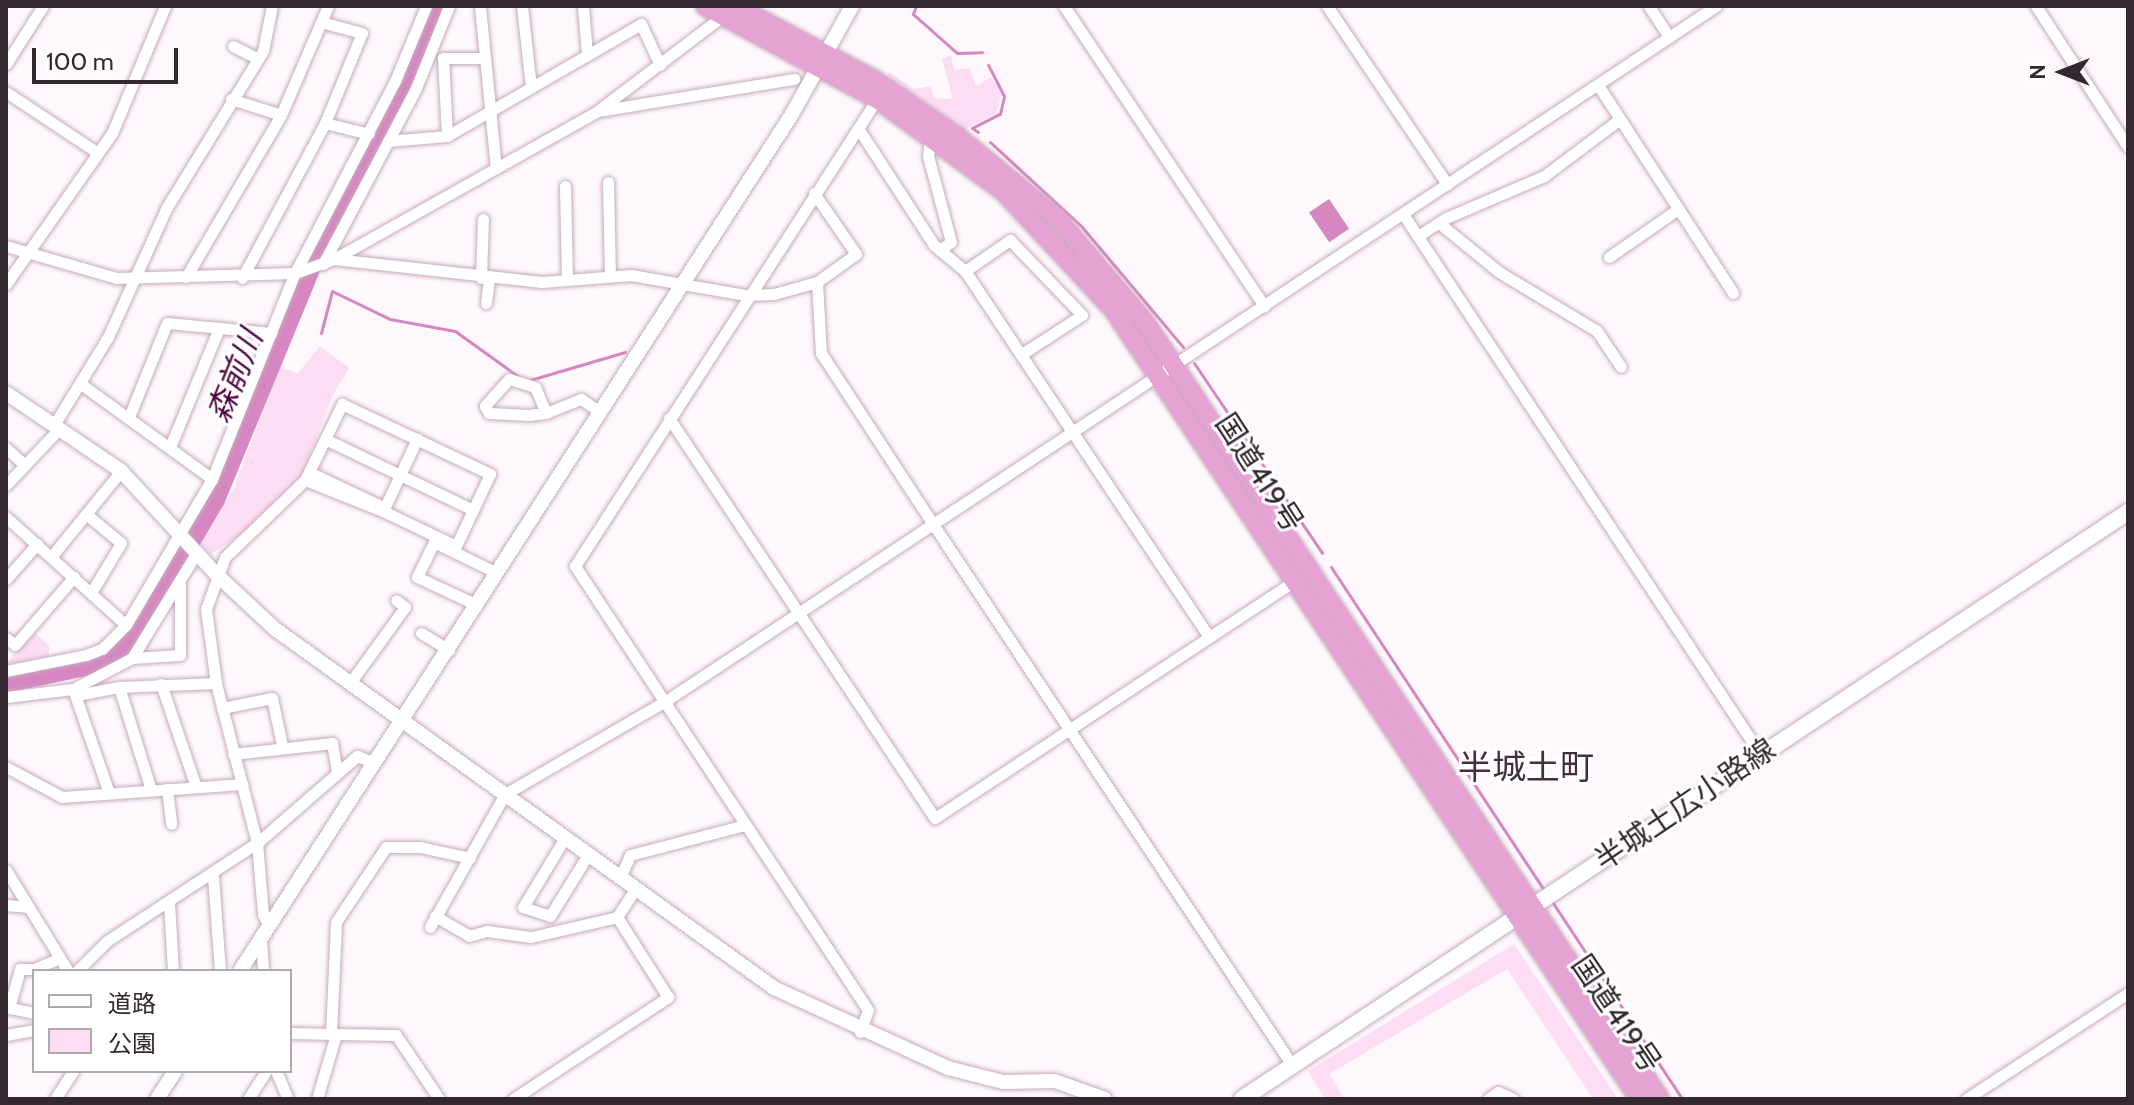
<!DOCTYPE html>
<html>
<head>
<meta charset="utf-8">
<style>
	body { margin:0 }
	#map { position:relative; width:2134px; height:1105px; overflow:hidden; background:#fef8fc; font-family:Cabin,"Noto Sans JP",sans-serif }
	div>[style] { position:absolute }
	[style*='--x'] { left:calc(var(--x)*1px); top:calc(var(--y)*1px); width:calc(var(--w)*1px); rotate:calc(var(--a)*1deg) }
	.green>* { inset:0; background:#fdddf3 }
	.water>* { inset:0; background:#d686c0; transform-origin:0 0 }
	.stream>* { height:3px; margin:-1.5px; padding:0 1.5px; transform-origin:1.5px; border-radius:1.5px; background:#d686c0 }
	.river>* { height:18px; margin:-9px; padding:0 9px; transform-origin:9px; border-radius:9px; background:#d686c0 }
	.roads { filter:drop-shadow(0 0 2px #c6a9bd) drop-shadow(0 0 2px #c6a9bd) }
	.minor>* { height:11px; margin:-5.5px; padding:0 5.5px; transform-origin:5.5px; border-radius:5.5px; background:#fff }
	.tertiary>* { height:14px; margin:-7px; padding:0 7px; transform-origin:7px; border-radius:7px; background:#fff }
	.secondary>* { height:16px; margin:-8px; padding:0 8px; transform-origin:8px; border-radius:8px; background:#fff }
	.trunk>* { height:18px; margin:-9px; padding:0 9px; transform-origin:9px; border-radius:9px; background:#e4a3d2 }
	span { translate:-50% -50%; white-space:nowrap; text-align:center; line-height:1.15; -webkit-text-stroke:6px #fff; paint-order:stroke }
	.street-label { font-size:30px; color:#342830 }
	.water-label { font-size:32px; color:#4e0541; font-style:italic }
	.quarter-label { font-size:34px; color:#442d3e }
	.frame { position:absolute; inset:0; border:8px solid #342830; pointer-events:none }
	.legend { position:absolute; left:32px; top:969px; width:260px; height:104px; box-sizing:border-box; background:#fff; border:2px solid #aea9ac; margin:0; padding:10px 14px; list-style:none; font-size:24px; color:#342830 }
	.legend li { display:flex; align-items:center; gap:16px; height:40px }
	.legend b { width:40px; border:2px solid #aea9ac }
	.north { position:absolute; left:2022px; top:32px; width:80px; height:80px; -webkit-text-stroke:6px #fff; paint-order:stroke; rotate:270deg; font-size:22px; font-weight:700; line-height:32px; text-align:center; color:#342830 }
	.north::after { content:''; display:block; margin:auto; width:28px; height:36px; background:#342830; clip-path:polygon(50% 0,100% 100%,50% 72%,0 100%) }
	.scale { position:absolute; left:32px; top:48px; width:146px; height:36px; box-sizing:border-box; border:4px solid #342830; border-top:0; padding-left:10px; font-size:24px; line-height:28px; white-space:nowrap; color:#342830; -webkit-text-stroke:6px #fff; paint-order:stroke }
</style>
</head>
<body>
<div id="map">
	<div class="green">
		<div style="clip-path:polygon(951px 55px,954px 70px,970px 68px,976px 86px,991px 77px,1001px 94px,997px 113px,964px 130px,887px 78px,889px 72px,914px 89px,931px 86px,934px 98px,953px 99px,942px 59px)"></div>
		<div style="clip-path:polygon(320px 346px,349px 368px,332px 397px,302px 475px,243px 533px,211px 554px,201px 544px,233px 490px,280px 367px,298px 373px)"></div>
		<div style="clip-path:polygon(33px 631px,49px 646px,49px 657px,6px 664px)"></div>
		<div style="clip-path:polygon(1514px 944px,1618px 1099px,1593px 1099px,1507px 969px,1329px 1074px,1345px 1099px,1325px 1099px,1308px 1071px)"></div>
	</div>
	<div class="water">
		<div style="left:1329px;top:199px;width:36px;height:24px;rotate:56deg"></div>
	</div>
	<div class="stream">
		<div style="--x:916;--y:6;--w:9;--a:111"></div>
		<div style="--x:913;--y:14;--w:59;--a:41.6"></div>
		<div style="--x:957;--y:53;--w:25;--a:-2"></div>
		<div style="--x:978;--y:132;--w:7;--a:-146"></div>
		<div style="--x:972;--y:128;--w:31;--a:-27"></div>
		<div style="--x:1000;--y:114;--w:18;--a:-77"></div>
		<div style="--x:1004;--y:96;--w:35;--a:-117"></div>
		<div style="--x:990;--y:142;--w:125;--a:42.7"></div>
		<div style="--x:1082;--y:227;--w:157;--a:49.9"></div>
		<div style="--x:321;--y:333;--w:43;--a:-75.3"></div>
		<div style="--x:332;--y:291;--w:64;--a:25.8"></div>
		<div style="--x:390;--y:319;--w:66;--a:10.5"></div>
		<div style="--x:455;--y:331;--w:79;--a:35.7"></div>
		<div style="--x:1194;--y:363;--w:229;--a:56"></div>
		<div style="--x:530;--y:380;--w:99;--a:-16.4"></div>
		<div style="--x:1331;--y:567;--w:388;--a:56.6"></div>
		<div style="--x:1551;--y:900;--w:238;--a:56.6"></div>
	</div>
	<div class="river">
		<div style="--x:6;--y:684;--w:100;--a:-12.1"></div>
		<div style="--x:104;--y:663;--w:19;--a:-36"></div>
		<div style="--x:119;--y:652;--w:74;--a:-54.4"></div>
		<div style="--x:162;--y:592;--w:107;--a:-59.6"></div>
		<div style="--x:216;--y:500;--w:263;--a:-67.6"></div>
		<div style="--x:316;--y:257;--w:280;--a:-63.5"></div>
	</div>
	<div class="roads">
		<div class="minor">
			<div style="--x:480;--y:6;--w:163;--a:84.4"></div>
			<div style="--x:522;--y:6;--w:82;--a:83.7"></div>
			<div style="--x:583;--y:6;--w:49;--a:85.3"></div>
			<div style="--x:1064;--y:6;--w:361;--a:56.3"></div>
			<div style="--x:1327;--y:6;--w:215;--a:56"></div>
			<div style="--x:1649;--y:6;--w:37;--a:57"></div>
			<div style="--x:2036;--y:6;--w:168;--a:56.9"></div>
			<div style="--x:233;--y:46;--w:28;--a:27"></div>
			<div style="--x:6;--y:64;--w:69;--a:-57.5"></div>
			<div style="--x:1598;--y:85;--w:248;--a:57"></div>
			<div style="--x:6;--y:92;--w:110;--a:33.5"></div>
			<div style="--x:231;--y:99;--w:52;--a:17.7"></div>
			<div style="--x:598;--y:111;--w:199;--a:-9.3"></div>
			<div style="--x:325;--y:123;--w:45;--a:14"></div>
			<div style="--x:858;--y:128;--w:140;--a:57"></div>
			<div style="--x:934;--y:245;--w:40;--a:40"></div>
			<div style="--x:965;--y:271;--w:440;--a:56.3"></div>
			<div style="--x:447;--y:136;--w:78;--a:-92.9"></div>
			<div style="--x:443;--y:58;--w:40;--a:0"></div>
			<div style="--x:930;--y:137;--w:19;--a:96"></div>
			<div style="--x:928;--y:156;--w:89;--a:75"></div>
			<div style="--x:951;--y:242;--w:14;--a:146"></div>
			<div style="--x:388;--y:141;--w:59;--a:-4.8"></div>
			<div style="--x:447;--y:136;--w:224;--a:-30"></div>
			<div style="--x:641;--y:24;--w:45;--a:65.1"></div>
			<div style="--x:608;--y:182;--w:94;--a:88.8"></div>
			<div style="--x:565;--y:186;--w:94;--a:88.8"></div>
			<div style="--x:814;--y:193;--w:74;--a:55.5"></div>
			<div style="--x:856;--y:254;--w:48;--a:144.3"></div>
			<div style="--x:1403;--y:214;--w:649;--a:56.51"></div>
			<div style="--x:1439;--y:223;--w:77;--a:39.2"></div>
			<div style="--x:1499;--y:272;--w:114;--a:31"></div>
			<div style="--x:1597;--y:331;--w:43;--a:56.3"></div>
			<div style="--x:1418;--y:236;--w:33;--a:-33"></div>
			<div style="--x:1446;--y:218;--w:107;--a:-23.2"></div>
			<div style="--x:1544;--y:176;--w:95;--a:-36.9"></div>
			<div style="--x:6;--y:246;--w:115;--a:16.2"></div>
			<div style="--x:116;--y:278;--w:179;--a:-1.6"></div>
			<div style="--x:295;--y:273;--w:41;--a:-19.7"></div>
			<div style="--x:334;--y:259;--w:300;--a:-29.3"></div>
			<div style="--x:596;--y:112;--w:161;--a:-37.2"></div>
			<div style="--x:1609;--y:257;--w:84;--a:-34.8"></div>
			<div style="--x:334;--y:259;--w:209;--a:6.3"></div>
			<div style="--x:542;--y:282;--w:89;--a:-4.5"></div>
			<div style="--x:631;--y:275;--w:117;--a:9.9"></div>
			<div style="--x:746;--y:295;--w:28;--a:-2"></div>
			<div style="--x:774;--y:294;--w:45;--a:-15.6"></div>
			<div style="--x:817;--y:282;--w:71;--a:86.8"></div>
			<div style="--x:821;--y:353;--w:204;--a:56.8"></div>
			<div style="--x:933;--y:524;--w:939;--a:-33.49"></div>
			<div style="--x:323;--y:264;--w:199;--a:-62.1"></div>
			<div style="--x:416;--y:88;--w:88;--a:-68.1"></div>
			<div style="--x:965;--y:271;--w:55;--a:-34.6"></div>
			<div style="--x:1010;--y:240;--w:104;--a:46.2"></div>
			<div style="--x:1082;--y:315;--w:72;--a:147"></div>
			<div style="--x:186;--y:277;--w:188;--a:-59.6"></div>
			<div style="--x:281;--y:115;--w:119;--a:-66.7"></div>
			<div style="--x:242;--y:278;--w:176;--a:-61.8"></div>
			<div style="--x:325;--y:123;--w:97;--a:-67.7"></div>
			<div style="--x:362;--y:33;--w:42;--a:-165"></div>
			<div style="--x:481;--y:278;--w:59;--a:-88.1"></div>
			<div style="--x:6;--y:284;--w:184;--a:-54.9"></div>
			<div style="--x:112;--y:133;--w:138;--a:-67.3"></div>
			<div style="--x:486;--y:303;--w:24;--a:-83"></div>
			<div style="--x:81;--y:384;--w:162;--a:35.9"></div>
			<div style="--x:546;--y:413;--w:28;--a:-113"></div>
			<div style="--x:535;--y:387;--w:27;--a:-163"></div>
			<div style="--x:509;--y:379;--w:36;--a:132"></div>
			<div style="--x:485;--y:406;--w:8;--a:60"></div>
			<div style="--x:489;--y:413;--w:40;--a:2.9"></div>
			<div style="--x:529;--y:415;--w:17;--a:-7"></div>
			<div style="--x:546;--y:413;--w:38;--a:-22"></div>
			<div style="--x:581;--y:399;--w:23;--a:34"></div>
			<div style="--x:129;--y:417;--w:101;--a:-68"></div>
			<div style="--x:167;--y:323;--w:105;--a:5.4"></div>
			<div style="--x:669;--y:418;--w:480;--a:56.4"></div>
			<div style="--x:935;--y:818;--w:432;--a:-33.4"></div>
			<div style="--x:54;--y:425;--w:103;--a:-58.5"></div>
			<div style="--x:108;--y:337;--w:143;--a:-65.6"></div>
			<div style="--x:167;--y:207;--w:183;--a:-58.4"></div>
			<div style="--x:263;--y:51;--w:46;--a:-78.7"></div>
			<div style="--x:325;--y:439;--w:164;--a:25.6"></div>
			<div style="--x:170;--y:447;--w:129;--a:-67.6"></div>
			<div style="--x:6;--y:448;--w:24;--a:42"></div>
			<div style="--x:309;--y:472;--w:84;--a:25.3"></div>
			<div style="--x:305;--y:480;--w:84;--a:21.7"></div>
			<div style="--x:6;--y:485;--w:77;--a:-46.6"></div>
			<div style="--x:86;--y:514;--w:45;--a:39.6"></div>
			<div style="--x:121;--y:543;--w:58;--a:121"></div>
			<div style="--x:6;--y:517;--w:161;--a:42"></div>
			<div style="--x:51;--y:557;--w:111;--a:-50.9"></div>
			<div style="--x:6;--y:579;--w:47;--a:-48.5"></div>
			<div style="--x:477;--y:605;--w:66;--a:-155"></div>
			<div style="--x:417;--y:577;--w:39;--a:-64"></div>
			<div style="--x:434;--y:542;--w:70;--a:26.2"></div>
			<div style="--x:421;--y:633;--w:33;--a:31"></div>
			<div style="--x:6;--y:638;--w:11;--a:38"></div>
			<div style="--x:15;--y:645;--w:90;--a:-49.1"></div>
			<div style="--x:132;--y:658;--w:48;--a:-3.6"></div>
			<div style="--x:180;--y:655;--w:70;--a:-90"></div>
			<div style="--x:6;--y:671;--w:82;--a:-11.3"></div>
			<div style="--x:86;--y:655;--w:17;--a:-21"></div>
			<div style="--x:102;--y:649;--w:34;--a:-45"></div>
			<div style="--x:126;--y:625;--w:169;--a:-59.5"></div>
			<div style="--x:212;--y:479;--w:222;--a:-68.1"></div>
			<div style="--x:295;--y:273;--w:216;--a:-62.5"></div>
			<div style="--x:395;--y:81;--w:81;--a:-67.5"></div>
			<div style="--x:350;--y:683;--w:94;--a:-54.1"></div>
			<div style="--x:405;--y:607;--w:11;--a:-142"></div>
			<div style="--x:161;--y:684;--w:109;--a:71.2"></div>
			<div style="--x:119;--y:687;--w:108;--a:72.7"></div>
			<div style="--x:73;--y:689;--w:110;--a:70.9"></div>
			<div style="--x:77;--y:695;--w:43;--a:-10.8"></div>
			<div style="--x:119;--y:687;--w:97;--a:-2.4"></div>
			<div style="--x:6;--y:697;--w:67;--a:-6.8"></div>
			<div style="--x:73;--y:689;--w:67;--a:-27.7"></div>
			<div style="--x:132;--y:658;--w:124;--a:-58.5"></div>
			<div style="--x:222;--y:708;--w:51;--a:-11.3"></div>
			<div style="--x:272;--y:698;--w:48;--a:78"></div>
			<div style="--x:233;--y:754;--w:100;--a:-6.3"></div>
			<div style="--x:332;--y:743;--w:27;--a:80"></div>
			<div style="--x:6;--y:767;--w:64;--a:28.2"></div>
			<div style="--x:62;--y:797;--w:181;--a:-4.1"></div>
			<div style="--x:167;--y:789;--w:35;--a:83"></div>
			<div style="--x:566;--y:836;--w:83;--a:121.2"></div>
			<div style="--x:523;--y:907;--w:28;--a:18"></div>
			<div style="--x:550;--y:916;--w:74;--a:-58.2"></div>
			<div style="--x:6;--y:870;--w:119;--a:58.5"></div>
			<div style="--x:213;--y:876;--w:95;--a:85.8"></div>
			<div style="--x:621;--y:876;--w:23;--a:-67"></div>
			<div style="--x:630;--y:855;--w:119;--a:-14.6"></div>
			<div style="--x:169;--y:902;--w:69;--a:86.7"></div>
			<div style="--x:6;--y:905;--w:23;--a:5"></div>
			<div style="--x:435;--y:916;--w:39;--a:30"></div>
			<div style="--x:469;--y:936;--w:19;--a:-16"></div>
			<div style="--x:487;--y:931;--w:44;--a:7.8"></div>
			<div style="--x:531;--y:937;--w:88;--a:-13.1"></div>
			<div style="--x:269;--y:926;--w:13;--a:-117"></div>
			<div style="--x:263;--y:914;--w:71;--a:-94.8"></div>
			<div style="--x:257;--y:843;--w:165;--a:-104.4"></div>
			<div style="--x:216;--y:683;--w:75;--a:-97.7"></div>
			<div style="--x:206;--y:609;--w:55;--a:-69.9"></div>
			<div style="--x:225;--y:557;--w:111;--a:-43.9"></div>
			<div style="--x:305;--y:480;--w:85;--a:-64"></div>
			<div style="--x:342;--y:404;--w:164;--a:25.3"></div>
			<div style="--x:490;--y:474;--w:80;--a:115.3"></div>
			<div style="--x:456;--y:546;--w:81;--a:-154.4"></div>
			<div style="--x:383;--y:511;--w:80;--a:-64.7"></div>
			<div style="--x:430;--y:927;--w:153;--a:-60.6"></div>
			<div style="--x:505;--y:794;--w:184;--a:-30.1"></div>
			<div style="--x:664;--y:702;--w:323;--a:-33.5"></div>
			<div style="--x:933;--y:524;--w:649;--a:56.43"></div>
			<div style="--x:261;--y:939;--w:32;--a:86"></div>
			<div style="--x:77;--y:971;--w:42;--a:-45"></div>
			<div style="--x:107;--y:941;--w:179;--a:-33.2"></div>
			<div style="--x:257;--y:843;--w:133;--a:-41"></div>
			<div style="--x:357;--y:756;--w:17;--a:21"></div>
			<div style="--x:6;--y:1007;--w:29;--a:12"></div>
			<div style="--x:9;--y:1008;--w:41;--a:-74.2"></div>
			<div style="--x:20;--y:969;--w:14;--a:0"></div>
			<div style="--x:34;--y:969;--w:28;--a:-23"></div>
			<div style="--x:860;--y:1032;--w:23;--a:-70"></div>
			<div style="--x:868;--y:1010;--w:532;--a:-123.42"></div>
			<div style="--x:575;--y:566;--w:556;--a:-57.11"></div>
			<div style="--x:290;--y:1033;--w:46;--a:1.2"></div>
			<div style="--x:331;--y:1034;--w:112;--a:-87.4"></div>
			<div style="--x:336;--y:922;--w:90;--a:-56.3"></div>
			<div style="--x:386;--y:847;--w:34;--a:0"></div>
			<div style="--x:420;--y:847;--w:51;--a:12.4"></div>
			<div style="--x:6;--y:1035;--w:28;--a:-10"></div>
			<div style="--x:276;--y:1071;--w:30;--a:67"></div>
			<div style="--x:55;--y:1099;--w:33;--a:-57"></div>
			<div style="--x:248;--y:1099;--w:33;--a:-57"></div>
			<div style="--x:317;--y:1099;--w:68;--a:-73.7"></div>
			<div style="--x:336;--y:1034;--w:60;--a:1"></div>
			<div style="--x:396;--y:1035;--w:77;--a:56.1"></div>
			<div style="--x:513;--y:1099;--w:186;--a:-33.3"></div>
			<div style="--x:668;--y:997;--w:95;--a:-122.5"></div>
			<div style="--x:617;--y:917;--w:35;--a:-57"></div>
			<div style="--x:1488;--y:1099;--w:12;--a:-35"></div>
			<div style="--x:1498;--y:1092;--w:17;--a:24"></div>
			<div style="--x:1966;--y:1099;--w:194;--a:-33.2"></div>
		</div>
		<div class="tertiary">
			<div style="--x:6;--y:393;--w:139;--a:34.1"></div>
			<div style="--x:121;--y:471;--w:142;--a:47.3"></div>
			<div style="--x:217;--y:575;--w:79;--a:43"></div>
			<div style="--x:275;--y:629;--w:615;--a:35.73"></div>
			<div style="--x:774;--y:988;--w:192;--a:24.7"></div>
			<div style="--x:948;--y:1068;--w:57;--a:14.3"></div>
			<div style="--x:1003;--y:1082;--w:52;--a:-1.1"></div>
			<div style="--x:1055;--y:1081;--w:53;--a:19.8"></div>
			<div style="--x:240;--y:971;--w:1019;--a:-57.21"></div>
			<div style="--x:792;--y:114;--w:124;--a:-60.9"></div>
			<div style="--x:157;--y:1099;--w:33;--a:-57"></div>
		</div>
		<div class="secondary">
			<div style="--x:1242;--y:1099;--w:1063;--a:-33.53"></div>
		</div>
		<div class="trunk">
			<div style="--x:705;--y:6;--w:196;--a:28.4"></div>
			<div style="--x:877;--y:99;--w:155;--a:36.1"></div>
			<div style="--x:1002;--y:190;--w:163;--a:47"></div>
			<div style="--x:1113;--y:309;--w:949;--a:56.34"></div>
			<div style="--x:735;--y:6;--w:156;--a:27.9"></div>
			<div style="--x:873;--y:79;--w:103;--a:34.3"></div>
			<div style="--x:958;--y:137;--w:127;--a:39.2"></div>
			<div style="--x:1056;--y:217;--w:138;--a:49.7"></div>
			<div style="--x:1145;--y:322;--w:932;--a:56.46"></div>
		</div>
	</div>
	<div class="street-label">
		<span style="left:1259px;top:473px;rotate:57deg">国道419号</span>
		<span style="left:1685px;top:805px;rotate:-34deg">半城土広小路線</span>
		<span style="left:1616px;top:1014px;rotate:56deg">国道419号</span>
	</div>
	<div class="water-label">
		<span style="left:235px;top:376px;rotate:-68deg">森前川</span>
	</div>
	<div class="quarter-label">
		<span style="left:1526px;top:768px">半城土町</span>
	</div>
	<div class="frame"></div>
	<ul class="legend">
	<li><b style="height:10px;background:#fff"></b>道路</li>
	<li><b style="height:22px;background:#fdddf3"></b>公園</li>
	</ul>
	<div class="north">N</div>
	<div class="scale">100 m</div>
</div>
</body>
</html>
